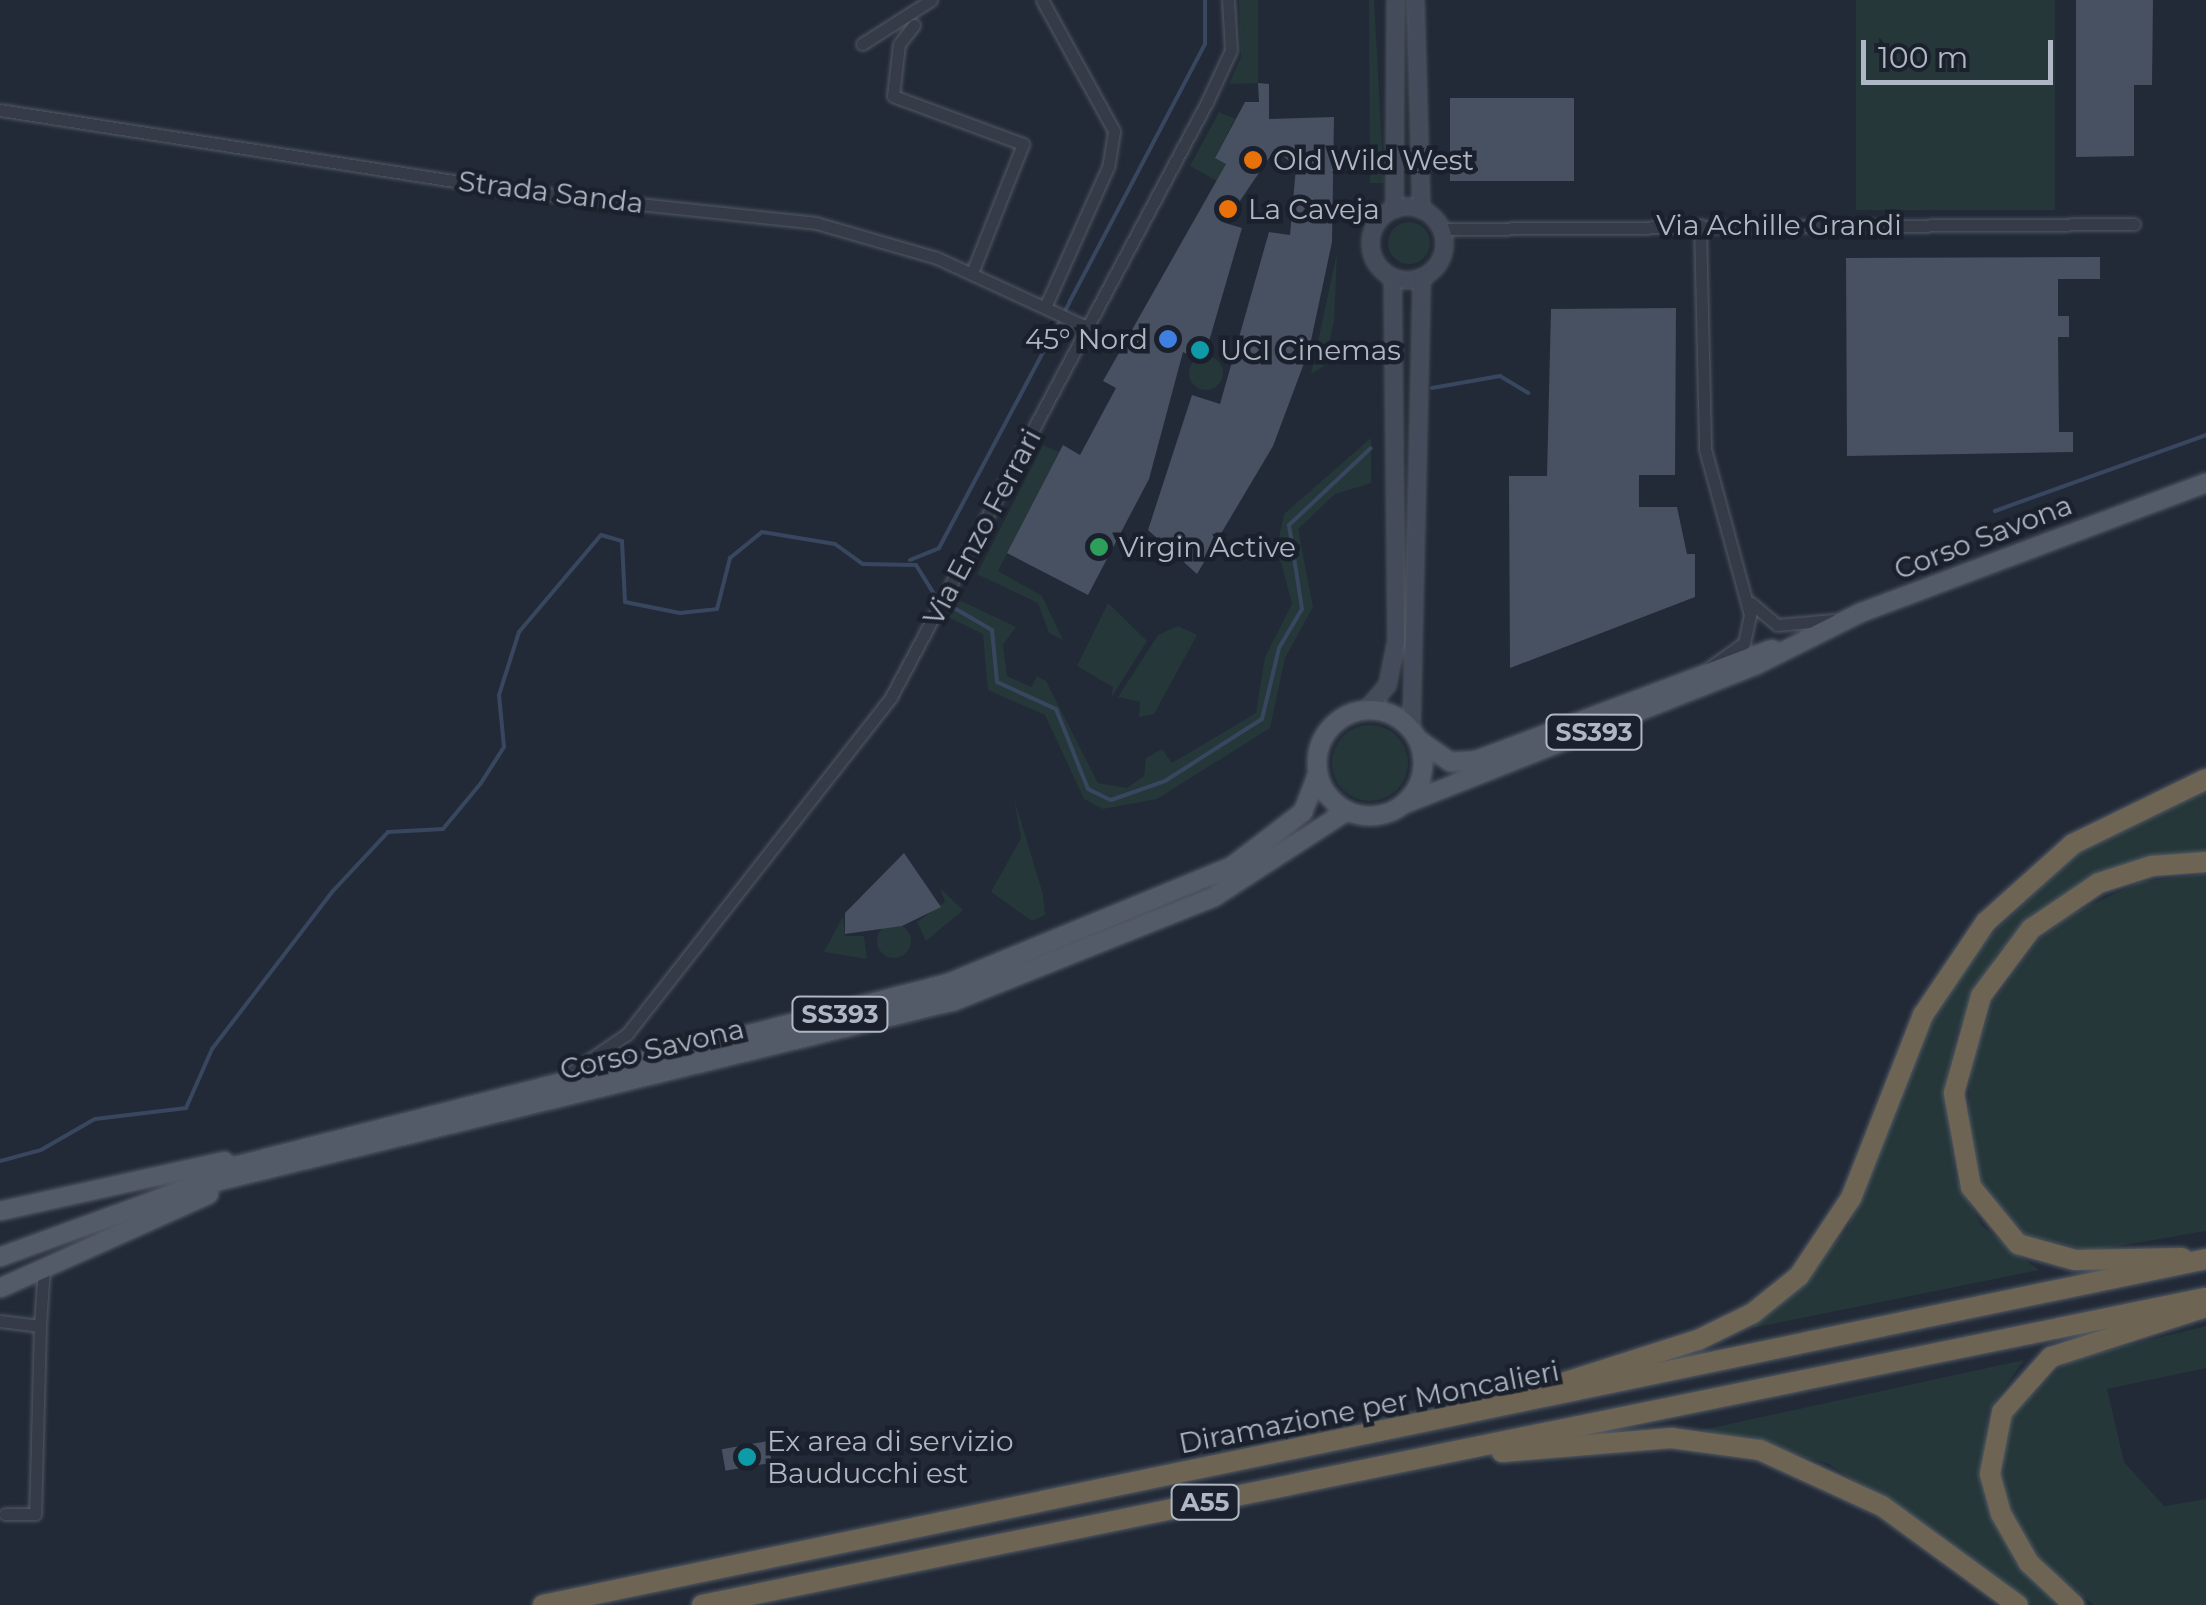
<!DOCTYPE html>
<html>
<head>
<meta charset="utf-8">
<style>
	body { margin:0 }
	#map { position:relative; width:2206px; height:1605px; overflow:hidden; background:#222a37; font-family:Montserrat,sans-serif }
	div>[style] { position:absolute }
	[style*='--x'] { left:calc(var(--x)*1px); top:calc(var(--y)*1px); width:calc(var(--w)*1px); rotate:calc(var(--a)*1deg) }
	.green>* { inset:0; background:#253739; transform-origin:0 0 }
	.round { border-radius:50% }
	.stream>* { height:4px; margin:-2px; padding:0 2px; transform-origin:2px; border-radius:2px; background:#38475f }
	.building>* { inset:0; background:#485161; transform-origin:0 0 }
	.roads { filter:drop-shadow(0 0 2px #535a65) drop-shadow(0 0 2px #535a65) }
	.street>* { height:11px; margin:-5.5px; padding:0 5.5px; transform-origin:5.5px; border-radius:5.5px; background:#353c47 }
	.secondary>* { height:15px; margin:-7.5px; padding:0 7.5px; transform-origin:7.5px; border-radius:7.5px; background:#444b5a }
	.secondary>.ring { margin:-7.5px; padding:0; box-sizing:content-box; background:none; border:15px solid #444b5a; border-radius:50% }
	.primary>* { height:18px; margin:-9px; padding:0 9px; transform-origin:9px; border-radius:9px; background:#535b68 }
	.primary>.ring { margin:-9px; padding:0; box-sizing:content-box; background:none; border:18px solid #535b68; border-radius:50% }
	.highway>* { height:20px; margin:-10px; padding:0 10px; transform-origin:10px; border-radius:10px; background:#6d6453 }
	.dots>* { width:28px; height:28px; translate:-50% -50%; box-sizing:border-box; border:5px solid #1b212c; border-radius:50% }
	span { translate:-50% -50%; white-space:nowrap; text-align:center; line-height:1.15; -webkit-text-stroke:9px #1b212c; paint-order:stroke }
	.shield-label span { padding:2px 8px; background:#1b212c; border:2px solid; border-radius:8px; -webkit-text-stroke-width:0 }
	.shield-label { font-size:25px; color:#b0b7c4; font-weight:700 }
	.poi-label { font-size:28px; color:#b0b7c4 }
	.left { translate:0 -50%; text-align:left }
	.right { translate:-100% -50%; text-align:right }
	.street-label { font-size:28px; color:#b0b7c4 }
	.scale { position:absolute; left:1861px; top:40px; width:192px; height:45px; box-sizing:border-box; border:5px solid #b0b7c4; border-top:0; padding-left:12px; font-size:30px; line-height:35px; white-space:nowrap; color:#b0b7c4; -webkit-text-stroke:8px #1b212c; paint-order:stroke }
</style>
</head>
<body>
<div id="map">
	<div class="green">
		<div style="clip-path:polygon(1239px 0,1258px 0,1258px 83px,1229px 84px,1241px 57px)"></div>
		<div style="clip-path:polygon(1369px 0,1374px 0,1384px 183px,1370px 183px)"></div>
		<div style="left:1856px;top:0;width:199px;height:210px"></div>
		<div style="clip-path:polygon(1219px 112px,1235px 119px,1215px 157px,1226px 164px,1217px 181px,1190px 166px)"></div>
		<div class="round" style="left:1388px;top:222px;width:42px;height:42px"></div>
		<div style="clip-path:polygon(1337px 253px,1334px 321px,1324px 366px,1311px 374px)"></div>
		<div class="round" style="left:1189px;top:356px;width:34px;height:34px"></div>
		<div style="clip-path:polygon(1371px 438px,1371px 483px,1335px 494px,1298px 529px,1313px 607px,1285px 658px,1270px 728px,1157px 799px,1103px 809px,1084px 799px,1045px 715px,988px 690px,983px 634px,946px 616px,955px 598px,1016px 627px,1003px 645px,1007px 676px,1031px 687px,1037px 676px,1046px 681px,1098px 783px,1127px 788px,1144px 776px,1146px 758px,1162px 749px,1172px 763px,1256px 713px,1265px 657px,1292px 604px,1277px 547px,1284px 514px)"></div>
		<div style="clip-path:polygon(1043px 445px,1059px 452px,998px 571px,1042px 596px,1063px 640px,1049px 633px,1038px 603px,977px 574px)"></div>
		<div style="clip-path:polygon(1108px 603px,1147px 641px,1111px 698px,1113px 687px,1077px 666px)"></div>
		<div style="clip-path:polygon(1178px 626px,1197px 635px,1154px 714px,1139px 717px,1140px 702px,1118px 697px,1158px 635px)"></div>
		<div class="round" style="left:1332px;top:725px;width:76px;height:76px"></div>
		<div style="clip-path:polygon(2206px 791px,2206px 855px,2060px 896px,1997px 954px,1957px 1032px,1945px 1089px,1955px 1175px,1982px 1226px,2039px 1270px,1752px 1328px,1847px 1230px,1926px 1034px,1976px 949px,2075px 855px)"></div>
		<div style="clip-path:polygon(1014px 799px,1043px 894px,1045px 915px,1032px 921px,991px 892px,1021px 838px)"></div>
		<div style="clip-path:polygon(2206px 874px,2206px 1231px,2089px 1251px,2026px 1235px,1980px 1182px,1968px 1122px,1971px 1063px,1994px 1000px,2039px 939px,2069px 915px,2140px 882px)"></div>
		<div style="clip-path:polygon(940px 888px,963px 910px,926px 941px,917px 922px,945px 902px)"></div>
		<div style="clip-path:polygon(843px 916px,845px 936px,864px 936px,867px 959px,824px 952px)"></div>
		<div class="round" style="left:877px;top:924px;width:34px;height:34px"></div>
		<div style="clip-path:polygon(2206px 1326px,2206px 1368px,2107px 1389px,2124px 1462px,2164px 1506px,2206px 1499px,2206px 1605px,2094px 1605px,2042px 1563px,2013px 1518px,1999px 1471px,2009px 1419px,2068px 1360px)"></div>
		<div style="clip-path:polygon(2024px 1360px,1988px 1411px,1982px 1478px,2014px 1560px,2059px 1605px,2033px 1605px,1829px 1464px,1702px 1430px)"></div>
	</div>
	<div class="stream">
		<div style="--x:1432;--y:388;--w:69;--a:-10"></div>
		<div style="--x:1500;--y:376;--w:33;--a:31"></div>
		<div style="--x:1995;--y:511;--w:224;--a:-19.8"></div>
		<div style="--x:910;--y:560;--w:31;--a:-22"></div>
		<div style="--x:939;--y:548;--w:277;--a:-62"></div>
		<div style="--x:1069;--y:303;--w:293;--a:-62.3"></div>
		<div style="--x:1205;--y:44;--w:44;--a:-90"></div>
		<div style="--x:0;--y:1161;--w:42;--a:-15"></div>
		<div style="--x:41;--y:1150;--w:62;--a:-29.9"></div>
		<div style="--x:95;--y:1119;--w:92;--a:-6.9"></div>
		<div style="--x:186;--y:1108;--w:64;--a:-66.2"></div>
		<div style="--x:212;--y:1049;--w:198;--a:-52.6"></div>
		<div style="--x:332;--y:892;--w:82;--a:-47"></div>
		<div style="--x:388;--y:832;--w:55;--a:-3.1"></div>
		<div style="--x:443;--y:829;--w:60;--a:-50.4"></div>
		<div style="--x:481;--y:783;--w:43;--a:-57.4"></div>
		<div style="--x:504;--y:747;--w:52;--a:-95.5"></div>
		<div style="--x:499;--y:695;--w:66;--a:-72.4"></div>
		<div style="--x:519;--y:632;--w:127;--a:-49.8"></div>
		<div style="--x:601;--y:535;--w:22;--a:16"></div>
		<div style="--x:622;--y:541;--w:61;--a:87.2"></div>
		<div style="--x:625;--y:602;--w:56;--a:11.3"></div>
		<div style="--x:680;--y:613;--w:37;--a:-6"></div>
		<div style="--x:717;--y:609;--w:53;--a:-75.7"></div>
		<div style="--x:730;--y:558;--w:41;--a:-39.1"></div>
		<div style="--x:762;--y:532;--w:74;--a:9.3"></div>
		<div style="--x:835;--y:544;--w:34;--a:36"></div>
		<div style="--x:863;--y:564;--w:53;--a:1.1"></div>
		<div style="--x:916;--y:565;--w:39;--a:58"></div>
		<div style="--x:937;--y:598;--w:64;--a:30.2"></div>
		<div style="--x:992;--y:630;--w:52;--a:84.5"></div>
		<div style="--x:997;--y:682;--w:65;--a:24.6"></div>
		<div style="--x:1056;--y:709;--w:86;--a:68.2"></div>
		<div style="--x:1088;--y:789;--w:25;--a:26"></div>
		<div style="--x:1111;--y:800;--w:57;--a:-19.4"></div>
		<div style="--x:1165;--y:781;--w:115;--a:-32.6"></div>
		<div style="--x:1262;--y:719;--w:73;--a:-76.5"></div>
		<div style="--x:1279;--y:648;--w:45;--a:-59.5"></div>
		<div style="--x:1302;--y:609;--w:85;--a:-98.8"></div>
		<div style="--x:1289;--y:525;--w:112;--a:-43.2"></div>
	</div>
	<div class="building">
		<div style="clip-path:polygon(2076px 0,2153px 0,2152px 85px,2134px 85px,2134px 156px,2076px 157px)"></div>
		<div style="clip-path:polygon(1258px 83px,1269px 84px,1269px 119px,1334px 117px,1332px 242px,1309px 350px,1273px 446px,1197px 574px,1148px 530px,1192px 395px,1220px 404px,1269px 232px,1290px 235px,1296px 167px,1275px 149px,1225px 223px,1242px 228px,1203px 362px,1183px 352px,1149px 479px,1088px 595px,1007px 553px,1063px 445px,1080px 455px,1116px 388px,1103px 381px,1226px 164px,1215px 158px,1238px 115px,1245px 102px,1259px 102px)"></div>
		<div style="left:1450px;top:98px;width:124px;height:83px"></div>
		<div style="clip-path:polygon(2100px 257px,2100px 279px,2058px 279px,2058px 316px,2069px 316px,2069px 337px,2058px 337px,2059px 432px,2073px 432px,2073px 452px,1847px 456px,1846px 258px)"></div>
		<div style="clip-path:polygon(1676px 308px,1675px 475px,1639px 475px,1639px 507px,1677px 507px,1687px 554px,1695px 554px,1695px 597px,1510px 668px,1509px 476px,1547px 476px,1551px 309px)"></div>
		<div style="clip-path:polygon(904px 853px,941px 907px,902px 926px,845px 934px,845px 913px)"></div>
		<div style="left:768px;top:1441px;width:22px;height:47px;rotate:80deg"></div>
	</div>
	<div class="roads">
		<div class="street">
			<div style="--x:1042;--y:0;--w:149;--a:61.2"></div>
			<div style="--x:1114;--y:131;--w:36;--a:99"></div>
			<div style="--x:1108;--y:167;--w:151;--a:114.2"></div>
			<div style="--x:914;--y:25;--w:24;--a:128"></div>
			<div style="--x:899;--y:44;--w:52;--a:96.6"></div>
			<div style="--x:893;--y:96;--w:139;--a:20.3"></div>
			<div style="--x:1023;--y:144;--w:139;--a:111.6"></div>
			<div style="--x:862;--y:44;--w:82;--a:-32.5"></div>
			<div style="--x:0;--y:110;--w:524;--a:8.89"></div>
			<div style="--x:518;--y:191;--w:300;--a:6.1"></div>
			<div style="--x:816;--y:223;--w:126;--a:16.1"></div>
			<div style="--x:937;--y:258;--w:164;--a:24.8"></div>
			<div style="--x:1700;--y:225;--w:224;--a:88.7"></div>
			<div style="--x:1705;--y:449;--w:172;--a:74.8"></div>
			<div style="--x:1750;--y:615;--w:29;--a:102"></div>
			<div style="--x:1744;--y:643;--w:42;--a:144.8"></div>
			<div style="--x:1441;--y:229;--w:693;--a:-0.41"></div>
			<div style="--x:1751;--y:603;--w:34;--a:40"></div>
			<div style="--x:1777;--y:625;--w:56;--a:-5.1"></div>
			<div style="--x:564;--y:1077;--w:76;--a:-34.3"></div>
			<div style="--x:627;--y:1034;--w:428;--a:-51.9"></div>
			<div style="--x:891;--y:697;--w:674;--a:-62.03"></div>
			<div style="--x:1207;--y:102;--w:57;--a:-65.2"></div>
			<div style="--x:1231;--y:50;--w:50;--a:-93.4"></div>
			<div style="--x:0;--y:1321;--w:40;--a:7.1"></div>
			<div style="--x:40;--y:1326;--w:188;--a:91.5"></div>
			<div style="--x:35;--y:1514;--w:30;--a:180"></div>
			<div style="--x:40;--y:1326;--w:60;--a:-86.2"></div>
		</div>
		<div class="secondary">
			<div style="--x:1415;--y:0;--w:209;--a:88.4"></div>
			<div class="ring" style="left:1370px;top:206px;width:59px;height:59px"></div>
			<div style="--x:1394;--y:209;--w:209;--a:-89.7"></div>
			<div style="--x:1366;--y:709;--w:32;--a:-49"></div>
			<div style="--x:1387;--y:685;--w:46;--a:-78.7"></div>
			<div style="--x:1396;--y:640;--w:363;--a:-90.6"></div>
			<div style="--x:1411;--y:729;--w:452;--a:-88.7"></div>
		</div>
		<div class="primary">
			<div class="ring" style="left:1317px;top:710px;width:88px;height:88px"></div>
			<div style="--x:1419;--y:740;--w:38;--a:35"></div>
			<div style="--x:1450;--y:762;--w:27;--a:-4"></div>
			<div style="--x:1477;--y:760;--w:315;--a:-20.6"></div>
			<div style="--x:1402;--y:805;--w:383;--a:-21.6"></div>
			<div style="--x:1758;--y:664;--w:114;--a:-26.6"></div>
			<div style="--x:1860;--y:613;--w:370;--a:-20.6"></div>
			<div style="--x:212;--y:1172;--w:761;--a:-14.38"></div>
			<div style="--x:949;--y:983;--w:305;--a:-22.4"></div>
			<div style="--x:1231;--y:867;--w:91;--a:-37.4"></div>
			<div style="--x:1303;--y:812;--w:42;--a:-69"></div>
			<div style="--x:0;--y:1211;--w:230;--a:-12.5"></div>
			<div style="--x:0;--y:1257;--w:198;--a:-20.1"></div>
			<div style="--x:186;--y:1189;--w:791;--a:-13.76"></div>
			<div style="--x:954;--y:1001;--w:280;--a:-21.8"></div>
			<div style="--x:1214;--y:897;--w:158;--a:-32.9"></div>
			<div style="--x:0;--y:1288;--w:229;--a:-24.2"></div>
		</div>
		<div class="highway">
			<div style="--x:2182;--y:1258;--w:107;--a:178.9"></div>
			<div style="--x:2075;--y:1260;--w:59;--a:-164.3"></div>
			<div style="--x:2018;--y:1244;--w:74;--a:-129.5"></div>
			<div style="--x:1971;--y:1187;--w:96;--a:-100.3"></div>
			<div style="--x:1954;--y:1093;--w:101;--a:-74.4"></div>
			<div style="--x:1981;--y:996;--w:84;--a:-53.3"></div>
			<div style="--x:2031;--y:929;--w:82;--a:-34.1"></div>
			<div style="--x:2099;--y:883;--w:56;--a:-17.8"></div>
			<div style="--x:2152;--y:866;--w:54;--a:-4.2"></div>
			<div style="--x:1519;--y:1397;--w:188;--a:-17.7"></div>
			<div style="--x:1698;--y:1340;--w:61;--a:-26.1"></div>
			<div style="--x:1753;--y:1313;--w:59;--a:-38.8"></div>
			<div style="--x:1799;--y:1276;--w:94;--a:-56.3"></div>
			<div style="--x:1851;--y:1198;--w:197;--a:-68.5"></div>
			<div style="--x:1923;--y:1015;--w:112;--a:-55.9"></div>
			<div style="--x:1986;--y:922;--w:117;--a:-41.9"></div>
			<div style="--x:2073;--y:844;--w:148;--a:-26"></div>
			<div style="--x:1502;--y:1452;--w:170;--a:-4.7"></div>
			<div style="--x:1671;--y:1438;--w:90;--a:7.7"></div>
			<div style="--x:1760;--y:1450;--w:134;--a:24.7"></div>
			<div style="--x:1882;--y:1506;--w:168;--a:36.1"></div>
			<div style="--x:543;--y:1605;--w:1699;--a:-11.75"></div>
			<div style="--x:702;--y:1605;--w:1535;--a:-11.54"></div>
			<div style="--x:2074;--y:1605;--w:62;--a:-137"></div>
			<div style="--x:2029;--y:1563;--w:56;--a:-119.7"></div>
			<div style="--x:2001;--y:1514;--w:41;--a:-105.4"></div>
			<div style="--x:1990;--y:1474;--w:63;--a:-79"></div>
			<div style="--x:2002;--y:1412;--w:74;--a:-48.3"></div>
			<div style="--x:2051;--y:1357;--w:163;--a:-17.9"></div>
		</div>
	</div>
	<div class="dots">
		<div style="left:1253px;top:160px;background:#e8710a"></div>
		<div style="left:1228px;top:209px;background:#e8710a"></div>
		<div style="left:1168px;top:339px;background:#3f7fe0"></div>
		<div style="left:1200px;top:350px;background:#0f9aa8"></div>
		<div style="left:1099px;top:547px;background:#2e9e5b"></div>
		<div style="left:747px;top:1457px;background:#0f9aa8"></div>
	</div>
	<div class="shield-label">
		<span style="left:1594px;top:732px">SS393</span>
		<span style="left:840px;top:1014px">SS393</span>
		<span style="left:1205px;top:1502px">A55</span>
	</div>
	<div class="poi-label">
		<span class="left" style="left:1273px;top:160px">Old Wild West</span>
		<span class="left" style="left:1248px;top:209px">La Caveja</span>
		<span class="right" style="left:1148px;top:339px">45° Nord</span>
		<span class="left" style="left:1220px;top:350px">UCI Cinemas</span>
		<span class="left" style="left:1119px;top:547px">Virgin Active</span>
		<span class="left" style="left:767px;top:1457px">Ex area di servizio<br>Bauducchi est</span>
	</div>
	<div class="street-label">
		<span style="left:551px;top:192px;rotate:7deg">Strada Sanda</span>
		<span style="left:1779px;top:225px">Via Achille Grandi</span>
		<span style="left:982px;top:527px;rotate:-62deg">Via Enzo Ferrari</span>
		<span style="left:1983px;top:537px;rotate:-21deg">Corso Savona</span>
		<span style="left:652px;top:1049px;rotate:-13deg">Corso Savona</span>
		<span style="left:1369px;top:1407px;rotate:-11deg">Diramazione per Moncalieri</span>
	</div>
	<div class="scale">100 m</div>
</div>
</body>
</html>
